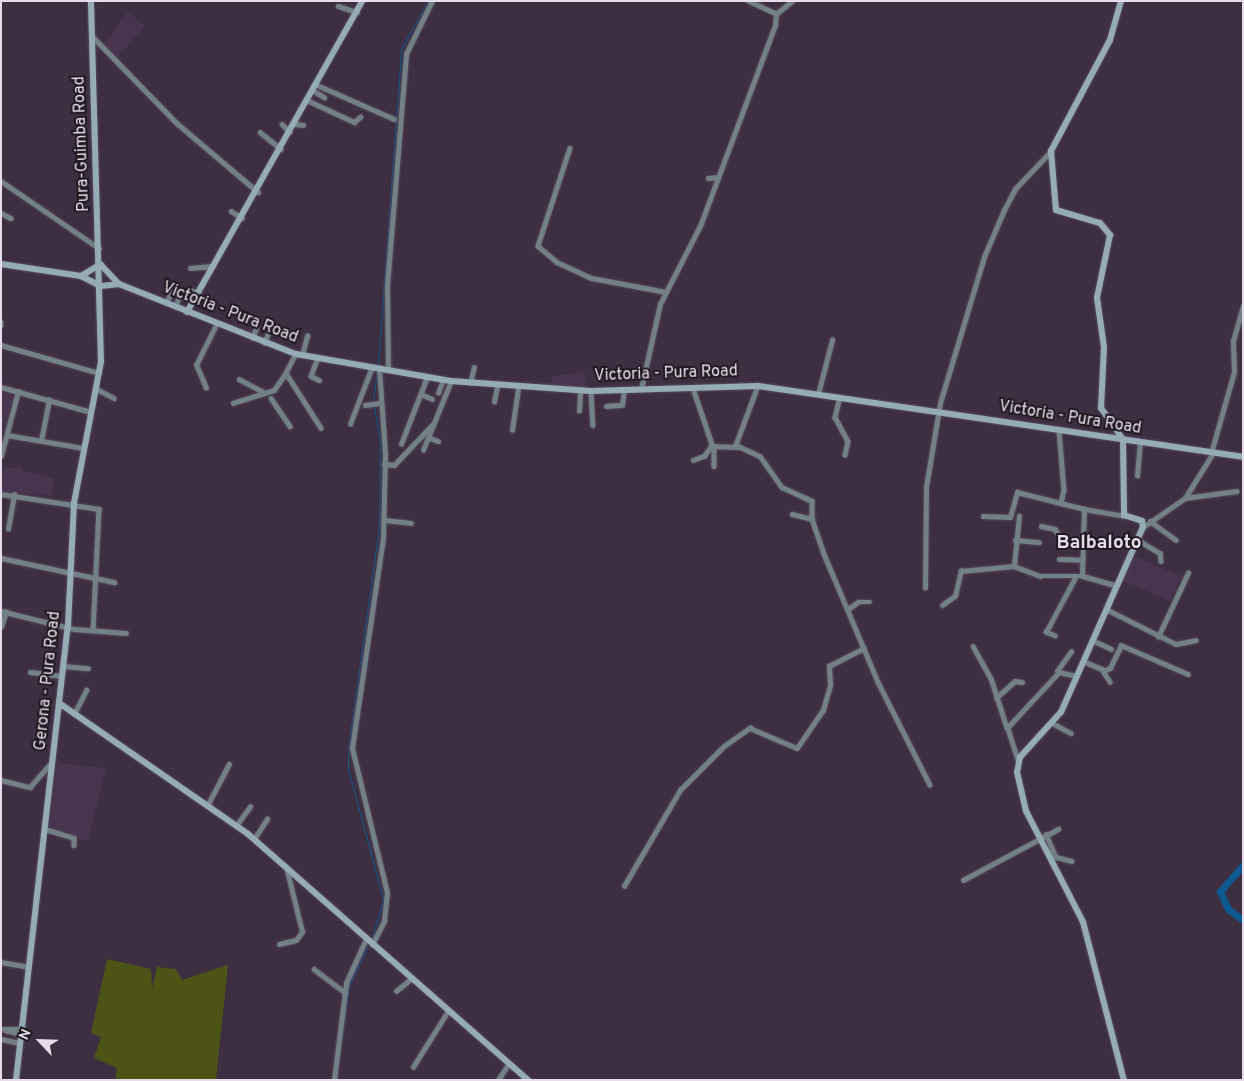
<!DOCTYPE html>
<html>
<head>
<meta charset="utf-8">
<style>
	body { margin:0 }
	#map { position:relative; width:1244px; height:1081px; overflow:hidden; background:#3d2e42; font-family:Overpass,sans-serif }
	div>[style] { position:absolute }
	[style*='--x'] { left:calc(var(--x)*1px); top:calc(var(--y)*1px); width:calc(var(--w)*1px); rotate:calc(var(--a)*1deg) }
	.built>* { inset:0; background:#48344e; transform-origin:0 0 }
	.green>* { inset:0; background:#4c5314 }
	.stream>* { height:1px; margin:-0.5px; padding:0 0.5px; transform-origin:0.5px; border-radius:0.5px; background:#0d588f }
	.river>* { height:7px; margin:-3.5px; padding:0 3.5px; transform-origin:3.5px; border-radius:3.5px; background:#0d588f }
	.roads { filter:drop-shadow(0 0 1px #584a5d) drop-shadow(0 0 1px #584a5d) }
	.street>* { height:4.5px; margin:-2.25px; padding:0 2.25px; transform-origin:2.25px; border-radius:2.25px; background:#738086 }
	.secondary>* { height:6px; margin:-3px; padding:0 3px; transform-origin:3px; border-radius:3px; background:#95abb5 }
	span { translate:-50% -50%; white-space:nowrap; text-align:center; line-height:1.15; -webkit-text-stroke:4px #201922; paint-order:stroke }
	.street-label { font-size:16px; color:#e7ddea }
	.quarter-label { font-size:19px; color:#e7ddea; font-weight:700 }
	.frame { position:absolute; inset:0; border:2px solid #e7ddea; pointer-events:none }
	.north { position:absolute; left:15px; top:1016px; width:50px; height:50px; -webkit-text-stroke:4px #201922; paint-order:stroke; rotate:294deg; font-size:14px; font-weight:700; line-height:20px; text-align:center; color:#e7ddea }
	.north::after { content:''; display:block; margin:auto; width:18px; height:22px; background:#e7ddea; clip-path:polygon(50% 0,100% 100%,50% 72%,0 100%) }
</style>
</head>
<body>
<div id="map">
	<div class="built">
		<div style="clip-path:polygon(128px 12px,145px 26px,116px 59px,102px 46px)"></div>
		<div style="left:585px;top:372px;width:17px;height:34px;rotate:83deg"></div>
		<div style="clip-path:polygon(1px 393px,14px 396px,1px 442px)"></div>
		<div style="clip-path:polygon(22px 467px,22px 471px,54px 478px,52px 496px,1px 491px,1px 469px)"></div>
		<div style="left:1131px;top:555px;width:54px;height:27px;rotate:23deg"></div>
		<div style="clip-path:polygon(57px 763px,106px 768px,88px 841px,49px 829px)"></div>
	</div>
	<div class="green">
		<div style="clip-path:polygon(107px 959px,151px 969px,152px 988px,157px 967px,176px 969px,182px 980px,228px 965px,216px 1080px,115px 1080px,117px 1068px,94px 1058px,101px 1037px,91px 1033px)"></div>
	</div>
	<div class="stream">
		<div style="--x:378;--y:365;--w:317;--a:-85.8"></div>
		<div style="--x:401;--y:49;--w:55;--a:-60.6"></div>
		<div style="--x:373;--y:402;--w:31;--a:-83"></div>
		<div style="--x:372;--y:938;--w:41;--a:-74.2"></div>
		<div style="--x:383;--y:899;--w:136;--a:-105"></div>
		<div style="--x:348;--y:768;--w:18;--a:-90"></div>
		<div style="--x:348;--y:750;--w:226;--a:-82.1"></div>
		<div style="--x:379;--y:526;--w:85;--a:-89.3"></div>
		<div style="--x:380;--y:441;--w:36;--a:-100"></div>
		<div style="--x:336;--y:1080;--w:95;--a:-82.1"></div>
		<div style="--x:349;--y:986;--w:47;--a:-65.1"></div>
	</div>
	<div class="river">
		<div style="--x:1243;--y:865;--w:35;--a:131"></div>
		<div style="--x:1220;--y:891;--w:20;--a:66"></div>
		<div style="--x:1228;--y:909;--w:19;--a:36"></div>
	</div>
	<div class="roads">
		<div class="street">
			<div style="--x:338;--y:6;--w:20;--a:18"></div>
			<div style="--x:776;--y:14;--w:21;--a:-39"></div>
			<div style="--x:92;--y:36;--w:124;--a:45.7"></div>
			<div style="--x:179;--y:125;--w:104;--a:40.3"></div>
			<div style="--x:317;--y:85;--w:84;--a:23.8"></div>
			<div style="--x:314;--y:91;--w:12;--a:31"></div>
			<div style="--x:309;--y:101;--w:50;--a:25"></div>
			<div style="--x:354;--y:122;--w:8;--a:-40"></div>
			<div style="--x:282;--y:124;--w:11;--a:45"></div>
			<div style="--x:296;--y:124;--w:7;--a:8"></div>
			<div style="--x:260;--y:132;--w:27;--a:39"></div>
			<div style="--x:570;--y:148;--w:103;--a:108.1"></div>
			<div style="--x:538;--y:246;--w:25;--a:40"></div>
			<div style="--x:557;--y:262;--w:38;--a:25"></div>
			<div style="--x:592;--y:278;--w:75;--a:10.7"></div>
			<div style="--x:708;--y:178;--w:10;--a:-6"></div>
			<div style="--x:1;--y:181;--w:119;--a:34.4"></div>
			<div style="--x:231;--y:211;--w:13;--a:32"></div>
			<div style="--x:1;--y:213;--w:11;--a:27"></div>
			<div style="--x:190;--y:268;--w:23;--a:-5"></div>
			<div style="--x:191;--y:290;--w:8;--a:23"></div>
			<div style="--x:166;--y:303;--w:14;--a:-65"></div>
			<div style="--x:175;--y:307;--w:12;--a:-70"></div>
			<div style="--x:1;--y:322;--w:3;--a:90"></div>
			<div style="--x:252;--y:338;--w:10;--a:-66"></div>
			<div style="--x:264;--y:343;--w:13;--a:-67"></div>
			<div style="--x:1;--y:345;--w:102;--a:15.9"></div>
			<div style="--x:296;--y:354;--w:21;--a:118"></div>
			<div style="--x:286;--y:373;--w:65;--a:57.5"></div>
			<div style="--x:302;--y:355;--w:20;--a:-75"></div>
			<div style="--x:318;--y:358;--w:19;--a:111"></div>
			<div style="--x:311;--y:376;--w:9;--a:27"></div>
			<div style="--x:388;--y:369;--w:83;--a:-90.7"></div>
			<div style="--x:387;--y:286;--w:233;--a:-85.3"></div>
			<div style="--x:406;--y:54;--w:59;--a:-63.9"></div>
			<div style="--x:239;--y:379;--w:27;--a:28"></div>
			<div style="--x:470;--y:383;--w:16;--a:-76"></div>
			<div style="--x:758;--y:386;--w:63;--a:110.4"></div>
			<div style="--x:736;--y:445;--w:26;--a:25"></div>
			<div style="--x:760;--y:456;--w:38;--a:55"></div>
			<div style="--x:782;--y:487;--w:33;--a:25"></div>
			<div style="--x:812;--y:501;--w:18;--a:90"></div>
			<div style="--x:812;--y:519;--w:37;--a:71"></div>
			<div style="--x:824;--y:554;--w:139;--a:67.1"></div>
			<div style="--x:878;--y:682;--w:115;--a:63.2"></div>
			<div style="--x:1;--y:387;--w:93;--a:15.5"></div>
			<div style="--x:206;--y:388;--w:25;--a:-113"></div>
			<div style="--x:196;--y:365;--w:45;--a:-63.4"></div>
			<div style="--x:693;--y:388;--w:65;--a:71.3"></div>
			<div style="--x:714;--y:450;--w:16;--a:90"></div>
			<div style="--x:97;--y:389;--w:19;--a:28"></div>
			<div style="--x:641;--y:389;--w:87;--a:-77.4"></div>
			<div style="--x:660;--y:304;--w:88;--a:-62.9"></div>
			<div style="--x:700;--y:226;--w:215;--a:-69.5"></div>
			<div style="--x:775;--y:25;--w:11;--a:-85"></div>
			<div style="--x:776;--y:14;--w:31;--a:-155"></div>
			<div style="--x:591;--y:391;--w:34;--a:87"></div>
			<div style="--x:438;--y:393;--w:14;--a:-69"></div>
			<div style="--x:421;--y:394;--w:12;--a:24"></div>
			<div style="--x:818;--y:394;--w:56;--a:-75.5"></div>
			<div style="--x:840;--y:397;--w:21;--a:104"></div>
			<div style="--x:835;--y:417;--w:27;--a:62"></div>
			<div style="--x:848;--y:441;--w:14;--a:102"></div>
			<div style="--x:271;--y:398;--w:34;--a:56"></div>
			<div style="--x:494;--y:402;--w:15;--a:-79"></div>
			<div style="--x:233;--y:403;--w:43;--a:-17.6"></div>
			<div style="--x:274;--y:390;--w:21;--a:-55"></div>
			<div style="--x:365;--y:405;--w:14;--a:-8"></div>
			<div style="--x:606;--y:406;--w:16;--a:-4"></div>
			<div style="--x:622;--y:405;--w:15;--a:-82"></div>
			<div style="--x:579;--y:411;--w:21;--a:-87"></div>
			<div style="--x:350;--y:424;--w:61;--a:-68.9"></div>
			<div style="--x:512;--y:430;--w:41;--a:-81.7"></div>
			<div style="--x:1059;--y:431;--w:59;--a:85.2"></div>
			<div style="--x:1064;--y:490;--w:13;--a:103"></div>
			<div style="--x:7;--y:435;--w:77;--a:9.7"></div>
			<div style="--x:428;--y:437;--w:11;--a:22"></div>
			<div style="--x:41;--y:441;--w:42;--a:-79"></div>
			<div style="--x:401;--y:444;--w:72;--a:-68.8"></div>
			<div style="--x:423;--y:450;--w:74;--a:-67.9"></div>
			<div style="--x:1211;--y:453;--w:84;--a:-74.1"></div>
			<div style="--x:1234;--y:372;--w:31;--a:-92"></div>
			<div style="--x:1233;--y:341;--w:37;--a:-74"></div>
			<div style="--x:1;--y:456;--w:67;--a:-75.3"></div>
			<div style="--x:693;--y:460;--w:12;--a:-20"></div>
			<div style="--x:704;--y:456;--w:12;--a:-55"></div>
			<div style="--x:711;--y:446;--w:26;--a:2"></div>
			<div style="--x:384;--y:464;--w:10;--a:6"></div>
			<div style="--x:394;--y:465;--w:57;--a:-46.4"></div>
			<div style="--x:1137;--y:476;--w:33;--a:-85"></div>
			<div style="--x:1;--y:494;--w:99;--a:8.7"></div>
			<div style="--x:99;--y:509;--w:121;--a:92.8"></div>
			<div style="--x:1185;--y:498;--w:52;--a:-7.7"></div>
			<div style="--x:792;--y:514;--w:21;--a:14"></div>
			<div style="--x:983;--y:516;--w:27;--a:2"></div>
			<div style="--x:1010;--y:517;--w:26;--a:-74"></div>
			<div style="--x:1017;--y:492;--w:69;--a:14.2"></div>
			<div style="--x:384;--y:520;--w:27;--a:6"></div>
			<div style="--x:1150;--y:521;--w:32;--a:36"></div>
			<div style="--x:1041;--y:526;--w:14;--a:12"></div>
			<div style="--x:1055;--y:529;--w:13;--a:58"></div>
			<div style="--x:1062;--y:540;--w:21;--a:0"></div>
			<div style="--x:1143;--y:527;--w:51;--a:-34.6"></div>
			<div style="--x:1185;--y:498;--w:53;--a:-58.1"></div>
			<div style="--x:8;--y:529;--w:35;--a:-80"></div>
			<div style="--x:1015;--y:540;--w:24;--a:5"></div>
			<div style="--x:1138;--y:540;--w:26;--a:31"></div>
			<div style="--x:1160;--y:553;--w:8;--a:83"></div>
			<div style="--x:1;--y:558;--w:116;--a:12"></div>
			<div style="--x:1059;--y:559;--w:23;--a:2"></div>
			<div style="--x:1014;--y:566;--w:50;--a:-84.3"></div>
			<div style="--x:1116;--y:586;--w:35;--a:-164"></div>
			<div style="--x:1082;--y:576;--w:67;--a:-88.3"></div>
			<div style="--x:1084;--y:509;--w:42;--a:9.7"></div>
			<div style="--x:925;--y:588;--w:101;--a:-89.4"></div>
			<div style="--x:926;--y:487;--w:85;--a:-80.5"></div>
			<div style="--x:940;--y:403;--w:152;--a:-73.2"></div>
			<div style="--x:984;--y:257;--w:51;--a:-66.9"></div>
			<div style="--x:1004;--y:210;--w:24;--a:-62"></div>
			<div style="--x:1015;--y:189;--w:52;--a:-46.5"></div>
			<div style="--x:942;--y:605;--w:16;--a:-35"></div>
			<div style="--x:955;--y:596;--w:26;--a:-77"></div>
			<div style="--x:961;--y:571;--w:53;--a:-5.4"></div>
			<div style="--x:1014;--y:566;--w:28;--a:21"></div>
			<div style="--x:1040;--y:576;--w:42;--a:0"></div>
			<div style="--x:848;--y:609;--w:12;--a:-35"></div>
			<div style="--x:858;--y:602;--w:12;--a:0"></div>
			<div style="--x:1106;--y:609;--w:78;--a:26.6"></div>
			<div style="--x:1176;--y:644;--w:20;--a:-11"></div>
			<div style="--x:1;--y:611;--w:75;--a:13.9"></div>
			<div style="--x:74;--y:629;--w:52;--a:4.4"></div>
			<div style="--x:1;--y:627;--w:16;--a:-72"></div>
			<div style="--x:1055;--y:636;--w:10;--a:-156"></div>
			<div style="--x:1046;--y:632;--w:61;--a:-61.8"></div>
			<div style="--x:1158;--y:637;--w:71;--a:-64.9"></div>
			<div style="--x:1092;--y:640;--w:21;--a:25"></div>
			<div style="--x:973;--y:646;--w:37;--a:61"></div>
			<div style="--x:991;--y:678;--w:52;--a:72.3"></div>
			<div style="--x:1083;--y:661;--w:21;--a:23"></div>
			<div style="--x:1102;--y:669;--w:15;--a:58"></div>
			<div style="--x:63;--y:666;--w:25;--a:5"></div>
			<div style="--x:1057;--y:671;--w:24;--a:-54"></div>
			<div style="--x:1103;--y:671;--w:8;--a:-23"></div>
			<div style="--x:1110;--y:668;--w:25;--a:-64"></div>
			<div style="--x:1121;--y:645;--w:73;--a:23.4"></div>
			<div style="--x:30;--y:672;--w:32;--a:7"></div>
			<div style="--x:996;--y:698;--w:25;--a:-42"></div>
			<div style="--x:1015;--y:681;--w:7;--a:8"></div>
			<div style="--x:74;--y:714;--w:27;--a:-63"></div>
			<div style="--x:1054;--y:724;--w:19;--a:28"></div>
			<div style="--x:1018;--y:761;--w:35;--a:-108"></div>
			<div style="--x:1007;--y:728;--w:76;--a:-47.1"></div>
			<div style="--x:1059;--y:672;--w:18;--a:13"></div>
			<div style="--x:1;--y:780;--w:30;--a:14"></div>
			<div style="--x:30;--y:787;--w:33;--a:-49"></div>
			<div style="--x:207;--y:806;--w:47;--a:-62.4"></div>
			<div style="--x:236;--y:826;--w:24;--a:-54"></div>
			<div style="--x:45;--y:829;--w:30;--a:17"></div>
			<div style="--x:74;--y:838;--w:7;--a:90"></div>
			<div style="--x:1046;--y:834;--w:25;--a:67"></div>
			<div style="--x:1056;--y:857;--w:16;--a:14"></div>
			<div style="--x:254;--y:839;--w:24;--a:-57"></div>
			<div style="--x:963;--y:880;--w:108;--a:-28.2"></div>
			<div style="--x:624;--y:886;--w:111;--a:-59.7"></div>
			<div style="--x:680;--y:790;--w:62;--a:-45"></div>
			<div style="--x:724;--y:746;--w:32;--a:-35"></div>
			<div style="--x:750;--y:728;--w:51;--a:23.1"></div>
			<div style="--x:797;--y:748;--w:46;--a:-55.6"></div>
			<div style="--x:823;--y:710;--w:26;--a:-74"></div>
			<div style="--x:830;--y:685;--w:19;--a:-93"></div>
			<div style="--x:829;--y:666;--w:39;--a:-27"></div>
			<div style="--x:279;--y:944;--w:17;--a:-13"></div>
			<div style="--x:296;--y:940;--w:10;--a:-53"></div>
			<div style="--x:302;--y:932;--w:67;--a:-103.8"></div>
			<div style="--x:372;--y:945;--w:27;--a:-63"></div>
			<div style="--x:384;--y:921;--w:28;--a:-84"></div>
			<div style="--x:387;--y:893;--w:149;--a:-103.6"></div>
			<div style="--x:352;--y:748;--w:213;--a:-81.6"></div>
			<div style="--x:383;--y:537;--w:83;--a:-88.6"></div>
			<div style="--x:385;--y:454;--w:86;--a:-94"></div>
			<div style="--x:1;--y:962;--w:27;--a:10"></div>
			<div style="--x:314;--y:969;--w:39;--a:37"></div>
			<div style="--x:396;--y:991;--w:19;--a:-39"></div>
			<div style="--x:1;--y:1029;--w:20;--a:0"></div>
			<div style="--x:5;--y:1030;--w:16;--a:14"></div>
			<div style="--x:1;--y:1039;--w:19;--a:12"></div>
			<div style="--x:413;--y:1067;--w:66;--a:-58"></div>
			<div style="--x:334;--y:1080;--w:98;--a:-82.9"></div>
			<div style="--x:346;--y:983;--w:48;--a:-65.6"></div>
			<div style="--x:498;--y:1080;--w:20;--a:-57"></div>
		</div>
		<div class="secondary">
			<div style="--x:1121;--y:1;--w:41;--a:105.8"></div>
			<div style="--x:1110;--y:40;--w:126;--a:118"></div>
			<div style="--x:1051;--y:151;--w:59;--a:85.2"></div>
			<div style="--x:1056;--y:210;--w:46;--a:16.5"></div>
			<div style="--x:1100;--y:223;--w:16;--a:50"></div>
			<div style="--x:1110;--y:235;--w:64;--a:101.7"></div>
			<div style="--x:1097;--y:298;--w:49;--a:81.9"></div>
			<div style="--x:1104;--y:347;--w:61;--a:92.8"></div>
			<div style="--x:1101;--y:408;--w:38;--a:55"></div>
			<div style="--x:1123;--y:439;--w:76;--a:89.2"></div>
			<div style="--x:1124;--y:515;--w:19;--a:18"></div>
			<div style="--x:1142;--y:521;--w:6;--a:81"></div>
			<div style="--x:1143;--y:527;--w:202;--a:113.9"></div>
			<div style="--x:1061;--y:712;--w:61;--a:132.3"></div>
			<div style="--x:1020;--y:757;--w:15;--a:101"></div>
			<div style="--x:1017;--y:772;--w:40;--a:77"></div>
			<div style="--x:1026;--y:811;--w:125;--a:62.8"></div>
			<div style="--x:1083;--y:922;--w:163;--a:75.5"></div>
			<div style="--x:1;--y:264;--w:81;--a:8.5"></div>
			<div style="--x:81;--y:276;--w:22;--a:27"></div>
			<div style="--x:101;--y:286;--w:18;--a:-6"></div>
			<div style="--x:119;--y:284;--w:190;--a:21.6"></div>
			<div style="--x:296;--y:354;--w:157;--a:9.9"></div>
			<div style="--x:451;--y:381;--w:140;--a:4.1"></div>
			<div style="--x:591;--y:391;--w:167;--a:-1.7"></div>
			<div style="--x:758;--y:386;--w:490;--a:8.3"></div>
			<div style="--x:102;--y:266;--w:25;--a:47"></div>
			<div style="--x:81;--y:276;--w:23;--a:-31"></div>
			<div style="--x:187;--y:312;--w:357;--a:-60.6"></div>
			<div style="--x:59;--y:703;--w:230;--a:34.7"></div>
			<div style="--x:248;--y:834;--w:373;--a:41.3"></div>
			<div style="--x:16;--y:1080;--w:457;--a:-83.5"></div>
			<div style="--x:68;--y:626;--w:123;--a:-87.2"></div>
			<div style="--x:74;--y:503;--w:144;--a:-79.2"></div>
			<div style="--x:101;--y:362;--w:361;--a:-91.6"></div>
		</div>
	</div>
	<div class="street-label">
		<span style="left:82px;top:144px;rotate:-92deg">Pura-Guimba Road</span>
		<span style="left:230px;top:313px;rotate:21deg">Victoria - Pura Road</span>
		<span style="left:666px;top:374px;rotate:-2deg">Victoria - Pura Road</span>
		<span style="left:1070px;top:418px;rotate:9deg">Victoria - Pura Road</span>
		<span style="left:48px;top:681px;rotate:-84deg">Gerona - Pura Road</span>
	</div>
	<div class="quarter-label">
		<span style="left:1099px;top:544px">Balbaloto</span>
	</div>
	<div class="frame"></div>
	<div class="north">N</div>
</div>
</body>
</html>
